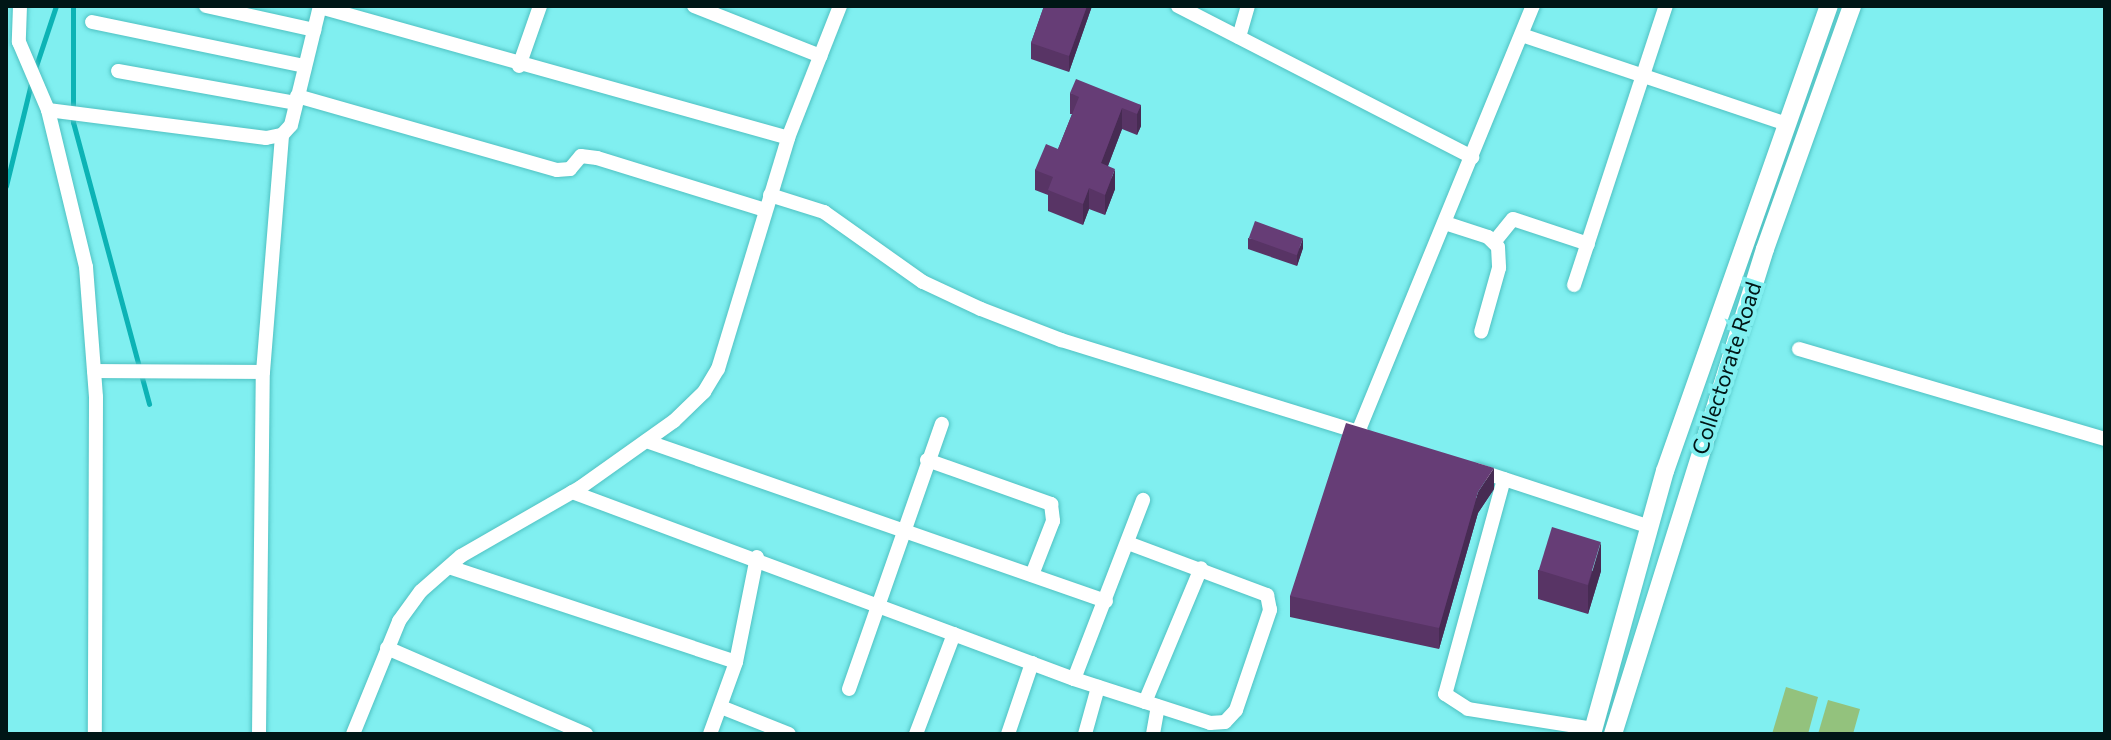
<!DOCTYPE html>
<html>
<head>
<meta charset="utf-8">
<style>
	body { margin:0 }
	#map { position:relative; width:2111px; height:740px; overflow:hidden; background:#80eff0; font-family:Commissioner,sans-serif }
	div>[style] { position:absolute }
	[style*='--x'] { left:calc(var(--x)*1px); top:calc(var(--y)*1px); width:calc(var(--w)*1px); rotate:calc(var(--a)*1deg) }
	.green>* { inset:0; background:#93c27d }
	.stream>* { height:5px; margin:-2.5px; padding:0 2.5px; transform-origin:2.5px; border-radius:2.5px; background:#0cb3b5 }
	.roads { filter:drop-shadow(0 0 2px #4fc1c2) drop-shadow(0 0 2px #4fc1c2) }
	.minor>* { height:14px; margin:-7px; padding:0 7px; transform-origin:7px; border-radius:7px; background:#fff }
	.tertiary>* { height:18px; margin:-9px; padding:0 9px; transform-origin:9px; border-radius:9px; background:#fff }
	.wall>* { inset:0; background:#583465 }
	.shaded-wall>* { inset:0; background:#472b53 }
	.building>* { inset:0; background:#663d76; transform-origin:0 0 }
	span { translate:-50% -50%; white-space:nowrap; text-align:center; line-height:1.15; -webkit-text-stroke:8px #80eff0; paint-order:stroke }
	.street-label { font-size:22px; color:#001616 }
	.frame { position:absolute; inset:0; border:8px solid #001616; pointer-events:none }
</style>
</head>
<body>
<div id="map">
	<div class="green">
		<div style="clip-path:polygon(1786px 687px,1818px 697px,1808px 734px,1772px 734px)"></div>
		<div style="clip-path:polygon(1828px 700px,1860px 709px,1853px 734px,1818px 734px)"></div>
	</div>
	<div class="stream">
		<div style="--x:73;--y:6;--w:116;--a:90"></div>
		<div style="--x:73;--y:122;--w:292;--a:74.9"></div>
		<div style="--x:35;--y:69;--w:66;--a:-71.6"></div>
		<div style="--x:6;--y:186;--w:110;--a:-76.3"></div>
	</div>
	<div class="roads">
		<div class="minor">
			<div style="--x:20;--y:6;--w:36;--a:92"></div>
			<div style="--x:19;--y:42;--w:74;--a:66.9"></div>
			<div style="--x:48;--y:110;--w:162;--a:76.4"></div>
			<div style="--x:86;--y:267;--w:130;--a:85.6"></div>
			<div style="--x:96;--y:397;--w:337;--a:90.2"></div>
			<div style="--x:206;--y:6;--w:111;--a:12.5"></div>
			<div style="--x:694;--y:6;--w:136;--a:21.6"></div>
			<div style="--x:1178;--y:6;--w:331;--a:27.2"></div>
			<div style="--x:320;--y:7;--w:486;--a:15.6"></div>
			<div style="--x:92;--y:22;--w:217;--a:11.7"></div>
			<div style="--x:1522;--y:35;--w:279;--a:18.6"></div>
			<div style="--x:1239;--y:37;--w:32;--a:-74"></div>
			<div style="--x:519;--y:66;--w:64;--a:-70.7"></div>
			<div style="--x:118;--y:71;--w:180;--a:10.2"></div>
			<div style="--x:297;--y:96;--w:270;--a:15.9"></div>
			<div style="--x:557;--y:170;--w:13;--a:-4"></div>
			<div style="--x:570;--y:169;--w:17;--a:-50"></div>
			<div style="--x:581;--y:156;--w:16;--a:7"></div>
			<div style="--x:597;--y:158;--w:176;--a:17.2"></div>
			<div style="--x:48;--y:110;--w:220;--a:7.3"></div>
			<div style="--x:266;--y:138;--w:16;--a:-11"></div>
			<div style="--x:282;--y:135;--w:13;--a:-48"></div>
			<div style="--x:291;--y:125;--w:122;--a:-76.3"></div>
			<div style="--x:770;--y:195;--w:57;--a:17.5"></div>
			<div style="--x:824;--y:212;--w:121;--a:35.3"></div>
			<div style="--x:923;--y:282;--w:64;--a:25"></div>
			<div style="--x:981;--y:309;--w:86;--a:21.2"></div>
			<div style="--x:1061;--y:340;--w:315;--a:17.2"></div>
			<div style="--x:1445;--y:223;--w:45;--a:18"></div>
			<div style="--x:1488;--y:237;--w:14;--a:45"></div>
			<div style="--x:1498;--y:247;--w:21;--a:87"></div>
			<div style="--x:1499;--y:268;--w:66;--a:105.7"></div>
			<div style="--x:1495;--y:241;--w:28;--a:-51"></div>
			<div style="--x:1513;--y:219;--w:79;--a:18.4"></div>
			<div style="--x:1574;--y:285;--w:294;--a:-71.8"></div>
			<div style="--x:1799;--y:349;--w:319;--a:16.4"></div>
			<div style="--x:94;--y:371;--w:169;--a:0.3"></div>
			<div style="--x:1358;--y:432;--w:461;--a:-67.7"></div>
			<div style="--x:646;--y:441;--w:487;--a:19.2"></div>
			<div style="--x:927;--y:460;--w:132;--a:19.5"></div>
			<div style="--x:1051;--y:504;--w:17;--a:83"></div>
			<div style="--x:1053;--y:521;--w:58;--a:111.3"></div>
			<div style="--x:1477;--y:470;--w:182;--a:18.2"></div>
			<div style="--x:1504;--y:479;--w:223;--a:105.3"></div>
			<div style="--x:1445;--y:694;--w:27;--a:33"></div>
			<div style="--x:1468;--y:709;--w:128;--a:9"></div>
			<div style="--x:572;--y:492;--w:536;--a:20.43"></div>
			<div style="--x:1074;--y:679;--w:143;--a:17.9"></div>
			<div style="--x:1210;--y:723;--w:15;--a:-4"></div>
			<div style="--x:1225;--y:722;--w:16;--a:-47"></div>
			<div style="--x:1236;--y:710;--w:106;--a:-71.2"></div>
			<div style="--x:1270;--y:610;--w:15;--a:-101"></div>
			<div style="--x:1267;--y:595;--w:148;--a:-159.5"></div>
			<div style="--x:449;--y:567;--w:302;--a:18.3"></div>
			<div style="--x:387;--y:648;--w:217;--a:23.4"></div>
			<div style="--x:1074;--y:679;--w:192;--a:-68.9"></div>
			<div style="--x:849;--y:689;--w:281;--a:-70.7"></div>
			<div style="--x:1145;--y:702;--w:145;--a:-67.3"></div>
			<div style="--x:721;--y:707;--w:73;--a:21.7"></div>
			<div style="--x:259;--y:734;--w:362;--a:-89.4"></div>
			<div style="--x:263;--y:372;--w:238;--a:-85.4"></div>
			<div style="--x:353;--y:734;--w:122;--a:-67.8"></div>
			<div style="--x:399;--y:621;--w:37;--a:-54"></div>
			<div style="--x:421;--y:591;--w:53;--a:-41.2"></div>
			<div style="--x:461;--y:556;--w:138;--a:-29.9"></div>
			<div style="--x:581;--y:487;--w:114;--a:-35.4"></div>
			<div style="--x:674;--y:421;--w:42;--a:-44"></div>
			<div style="--x:704;--y:392;--w:27;--a:-59"></div>
			<div style="--x:718;--y:369;--w:241;--a:-73.1"></div>
			<div style="--x:788;--y:138;--w:142;--a:-68.5"></div>
			<div style="--x:710;--y:734;--w:77;--a:-70.1"></div>
			<div style="--x:736;--y:662;--w:107;--a:-78.7"></div>
			<div style="--x:916;--y:734;--w:107;--a:-69.2"></div>
			<div style="--x:1008;--y:734;--w:75;--a:-71.3"></div>
			<div style="--x:1085;--y:734;--w:49;--a:-74.5"></div>
			<div style="--x:1153;--y:734;--w:28;--a:-80"></div>
		</div>
		<div class="tertiary">
			<div style="--x:1592;--y:734;--w:273;--a:-74.5"></div>
			<div style="--x:1665;--y:471;--w:493;--a:-70.6"></div>
			<div style="--x:1613;--y:734;--w:508;--a:-72.6"></div>
			<div style="--x:1765;--y:249;--w:258;--a:-70.3"></div>
		</div>
	</div>
	<div class="wall">
		<div style="clip-path:polygon(1044px 6px,1092px 6px,1069px 72px,1031px 59px,1031px 43px)"></div>
		<div style="clip-path:polygon(1070px 93px,1141px 105px,1141px 126px,1137px 135px,1122px 129px,1108px 166px,1115px 189px,1105px 215px,1089px 209px,1083px 225px,1048px 211px,1048px 195px,1035px 190px,1035px 170px,1058px 149px,1072px 114px,1070px 114px)"></div>
		<div style="clip-path:polygon(1248px 238px,1303px 248px,1297px 266px,1248px 249px)"></div>
		<div style="clip-path:polygon(1494px 489px,1478px 513px,1439px 649px,1290px 617px,1290px 596px)"></div>
		<div style="clip-path:polygon(1538px 570px,1601px 571px,1588px 614px,1538px 599px)"></div>
	</div>
	<div class="shaded-wall">
		<div style="clip-path:polygon(1087px 6px,1092px 6px,1069px 72px,1069px 56px)"></div>
		<div style="clip-path:polygon(1141px 105px,1141px 126px,1137px 135px,1137px 114px)"></div>
		<div style="clip-path:polygon(1122px 108px,1122px 129px,1101px 184px,1101px 163px)"></div>
		<div style="clip-path:polygon(1115px 169px,1115px 189px,1105px 215px,1105px 195px)"></div>
		<div style="clip-path:polygon(1089px 188px,1089px 209px,1083px 225px,1083px 204px)"></div>
		<div style="clip-path:polygon(1303px 238px,1303px 248px,1297px 266px,1297px 255px)"></div>
		<div style="clip-path:polygon(1494px 468px,1494px 489px,1478px 513px,1439px 649px,1439px 628px,1478px 492px)"></div>
		<div style="clip-path:polygon(1601px 542px,1601px 571px,1588px 614px,1588px 586px)"></div>
	</div>
	<div class="building">
		<div style="clip-path:polygon(1044px 6px,1087px 6px,1069px 56px,1031px 43px)"></div>
		<div style="clip-path:polygon(1076px 79px,1141px 105px,1137px 114px,1122px 108px,1101px 163px,1115px 169px,1105px 195px,1089px 188px,1083px 204px,1048px 190px,1053px 177px,1035px 170px,1046px 144px,1058px 149px,1079px 97px,1070px 93px)"></div>
		<div style="left:1255px;top:221px;width:51px;height:18px;rotate:20deg"></div>
		<div style="clip-path:polygon(1346px 423px,1494px 468px,1478px 492px,1439px 628px,1290px 596px)"></div>
		<div style="left:1552px;top:527px;width:51px;height:45px;rotate:17deg"></div>
	</div>
	<div class="street-label">
		<span style="left:1726px;top:368px;rotate:-72deg">Collectorate Road</span>
	</div>
	<div class="frame"></div>
</div>
</body>
</html>
